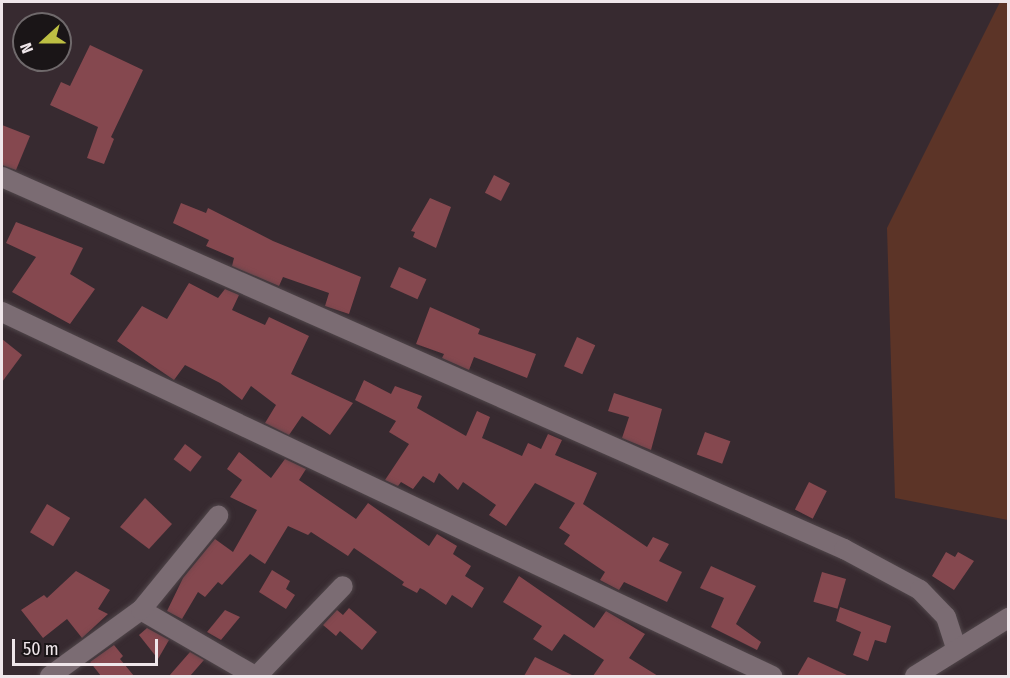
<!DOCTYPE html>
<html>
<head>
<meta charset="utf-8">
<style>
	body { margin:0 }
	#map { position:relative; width:1010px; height:678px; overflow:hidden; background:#372a30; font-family:"Fira Sans Condensed",sans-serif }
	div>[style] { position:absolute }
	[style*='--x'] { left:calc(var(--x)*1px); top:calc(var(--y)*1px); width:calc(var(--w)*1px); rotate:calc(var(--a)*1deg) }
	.green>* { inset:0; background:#5c3427 }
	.building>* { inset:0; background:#85484f; transform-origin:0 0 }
	.roads { filter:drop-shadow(0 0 2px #50464a) drop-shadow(0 0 2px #50464a) }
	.minor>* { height:20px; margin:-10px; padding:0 10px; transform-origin:10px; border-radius:10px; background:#7b6c73 }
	span { translate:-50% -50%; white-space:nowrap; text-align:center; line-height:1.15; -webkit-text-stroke:4.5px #1a1517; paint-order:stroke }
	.frame { position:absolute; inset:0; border:3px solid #efe6ea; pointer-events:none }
	.north { position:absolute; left:12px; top:12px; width:60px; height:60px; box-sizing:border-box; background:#1a1517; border:2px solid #6f696b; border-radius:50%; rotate:249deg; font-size:16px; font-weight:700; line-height:24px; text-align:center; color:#efe6ea }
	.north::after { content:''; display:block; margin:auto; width:21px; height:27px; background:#bdbf43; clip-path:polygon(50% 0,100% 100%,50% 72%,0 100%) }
	.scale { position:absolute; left:12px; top:639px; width:146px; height:27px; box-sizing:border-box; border:3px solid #efe6ea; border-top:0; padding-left:8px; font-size:18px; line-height:21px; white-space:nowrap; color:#efe6ea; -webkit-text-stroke:4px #1a1517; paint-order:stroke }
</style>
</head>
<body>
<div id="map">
	<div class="green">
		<div style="clip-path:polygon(1000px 2px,1008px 2px,1008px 520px,895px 498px,887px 228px)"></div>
	</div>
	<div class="building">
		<div style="clip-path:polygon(90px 45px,143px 70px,111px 137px,114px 139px,104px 164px,87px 158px,98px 127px,50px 105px,61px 82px,70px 86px)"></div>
		<div style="clip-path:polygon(2px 125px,30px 136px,16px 170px,2px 165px)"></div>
		<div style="left:494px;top:175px;width:18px;height:20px;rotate:27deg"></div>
		<div style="clip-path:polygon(430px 198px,451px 207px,436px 248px,413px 237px,415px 232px,411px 231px)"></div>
		<div style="clip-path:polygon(181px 203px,206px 213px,208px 208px,273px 241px,361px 277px,349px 314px,325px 306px,329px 293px,283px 277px,279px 286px,232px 266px,234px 258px,206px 246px,209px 240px,173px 223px)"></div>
		<div style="clip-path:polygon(16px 222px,83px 248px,70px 274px,95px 289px,70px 324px,12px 292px,36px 257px,6px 243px)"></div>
		<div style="left:399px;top:267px;width:30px;height:22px;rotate:24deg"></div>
		<div style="clip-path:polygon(189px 283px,218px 298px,225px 289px,239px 295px,232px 310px,265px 325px,269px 317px,309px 336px,291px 374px,353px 403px,330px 435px,302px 416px,289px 435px,265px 423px,276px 405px,251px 386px,242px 400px,220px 383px,185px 365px,174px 380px,117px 341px,142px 306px,167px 319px)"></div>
		<div style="clip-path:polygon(430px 307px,480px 329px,478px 334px,536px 354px,527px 378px,474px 357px,469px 370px,442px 358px,444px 354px,416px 344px)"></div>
		<div style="left:577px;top:337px;width:20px;height:32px;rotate:24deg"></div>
		<div style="clip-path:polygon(2px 339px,22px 355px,2px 382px)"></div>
		<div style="clip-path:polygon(364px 380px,391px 394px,395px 386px,422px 396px,417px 408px,466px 436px,477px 411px,490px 417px,482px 438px,522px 456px,528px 443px,541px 449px,548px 434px,562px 440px,555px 455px,597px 473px,583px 504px,647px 547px,653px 537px,669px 544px,659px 561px,682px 572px,667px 602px,624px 582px,619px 590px,600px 580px,605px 572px,564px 544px,570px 535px,559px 528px,575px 503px,535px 483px,506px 526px,489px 515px,496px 505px,463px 482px,458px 490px,439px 473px,434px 483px,423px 476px,413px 489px,401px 482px,398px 486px,385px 480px,409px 444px,389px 432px,396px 421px,355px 400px)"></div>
		<div style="clip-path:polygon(614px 393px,662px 409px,651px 450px,622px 438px,629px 417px,608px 411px)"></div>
		<div style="left:705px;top:432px;width:27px;height:24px;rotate:20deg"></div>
		<div style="left:185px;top:444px;width:21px;height:19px;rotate:37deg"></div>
		<div style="clip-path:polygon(239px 452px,271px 478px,285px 459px,306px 469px,299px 480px,356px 519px,368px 503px,429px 546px,437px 534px,457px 546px,453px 554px,471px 566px,465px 576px,484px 588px,472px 608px,452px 595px,446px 605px,424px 590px,420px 588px,417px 593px,402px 585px,404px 582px,354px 548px,348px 556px,311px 532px,308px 535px,288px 526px,265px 564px,250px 554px,222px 585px,218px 582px,205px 597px,198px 592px,182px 619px,167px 611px,183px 578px,215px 539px,233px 552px,257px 510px,230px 497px,242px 480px,227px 469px)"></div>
		<div style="left:809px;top:482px;width:20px;height:31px;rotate:27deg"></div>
		<div style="clip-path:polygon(145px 498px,172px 524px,149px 549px,120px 527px)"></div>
		<div style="left:47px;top:504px;width:27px;height:33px;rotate:31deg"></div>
		<div style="clip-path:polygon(946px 552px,955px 557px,958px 552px,974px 561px,954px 590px,932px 576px)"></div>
		<div style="clip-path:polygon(711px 566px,756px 586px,736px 624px,761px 642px,757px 650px,711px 627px,724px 598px,700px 588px)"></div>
		<div style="clip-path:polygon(272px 570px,290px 581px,286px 589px,295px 595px,286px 609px,259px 592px)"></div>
		<div style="clip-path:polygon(76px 571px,110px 590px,98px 609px,108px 614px,82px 638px,67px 619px,43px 638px,21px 610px,44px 595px,47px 598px)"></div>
		<div style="left:822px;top:572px;width:25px;height:31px;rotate:16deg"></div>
		<div style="clip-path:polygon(519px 576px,594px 628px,606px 611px,645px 634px,629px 658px,658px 676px,593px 676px,604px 660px,564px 634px,552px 651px,533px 639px,542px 626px,503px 602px)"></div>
		<div style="clip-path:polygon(840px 607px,891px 626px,886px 643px,875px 640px,868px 661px,853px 655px,861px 632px,836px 621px)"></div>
		<div style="clip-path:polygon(349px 608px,377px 632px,362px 650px,340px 631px,336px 636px,323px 625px,337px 610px,343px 615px)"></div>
		<div style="clip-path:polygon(225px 610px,240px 617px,221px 640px,207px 632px)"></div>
		<div style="clip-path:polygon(147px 628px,169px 640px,158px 659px,139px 635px)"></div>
		<div style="clip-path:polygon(114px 645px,123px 656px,120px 659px,134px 676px,101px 676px,90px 662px)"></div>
		<div style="clip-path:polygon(190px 652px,204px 660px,190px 676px,169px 676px)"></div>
		<div style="clip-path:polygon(535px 657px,574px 676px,524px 676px)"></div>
		<div style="clip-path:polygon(808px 657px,849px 676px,797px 676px)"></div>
	</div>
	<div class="roads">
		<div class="minor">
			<div style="--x:2;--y:177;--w:921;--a:23.84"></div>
			<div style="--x:844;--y:549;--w:86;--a:28.3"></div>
			<div style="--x:920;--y:590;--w:37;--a:46"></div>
			<div style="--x:946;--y:617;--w:33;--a:72"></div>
			<div style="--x:2;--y:312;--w:852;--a:25.3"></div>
			<div style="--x:141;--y:610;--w:132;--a:30.1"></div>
			<div style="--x:50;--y:676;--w:112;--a:-36"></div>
			<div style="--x:141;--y:610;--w:122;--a:-50.7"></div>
			<div style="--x:257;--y:676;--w:124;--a:-46.3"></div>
			<div style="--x:915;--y:676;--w:110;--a:-31.9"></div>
		</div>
	</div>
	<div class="frame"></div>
	<div class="north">N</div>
	<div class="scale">50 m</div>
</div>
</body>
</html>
